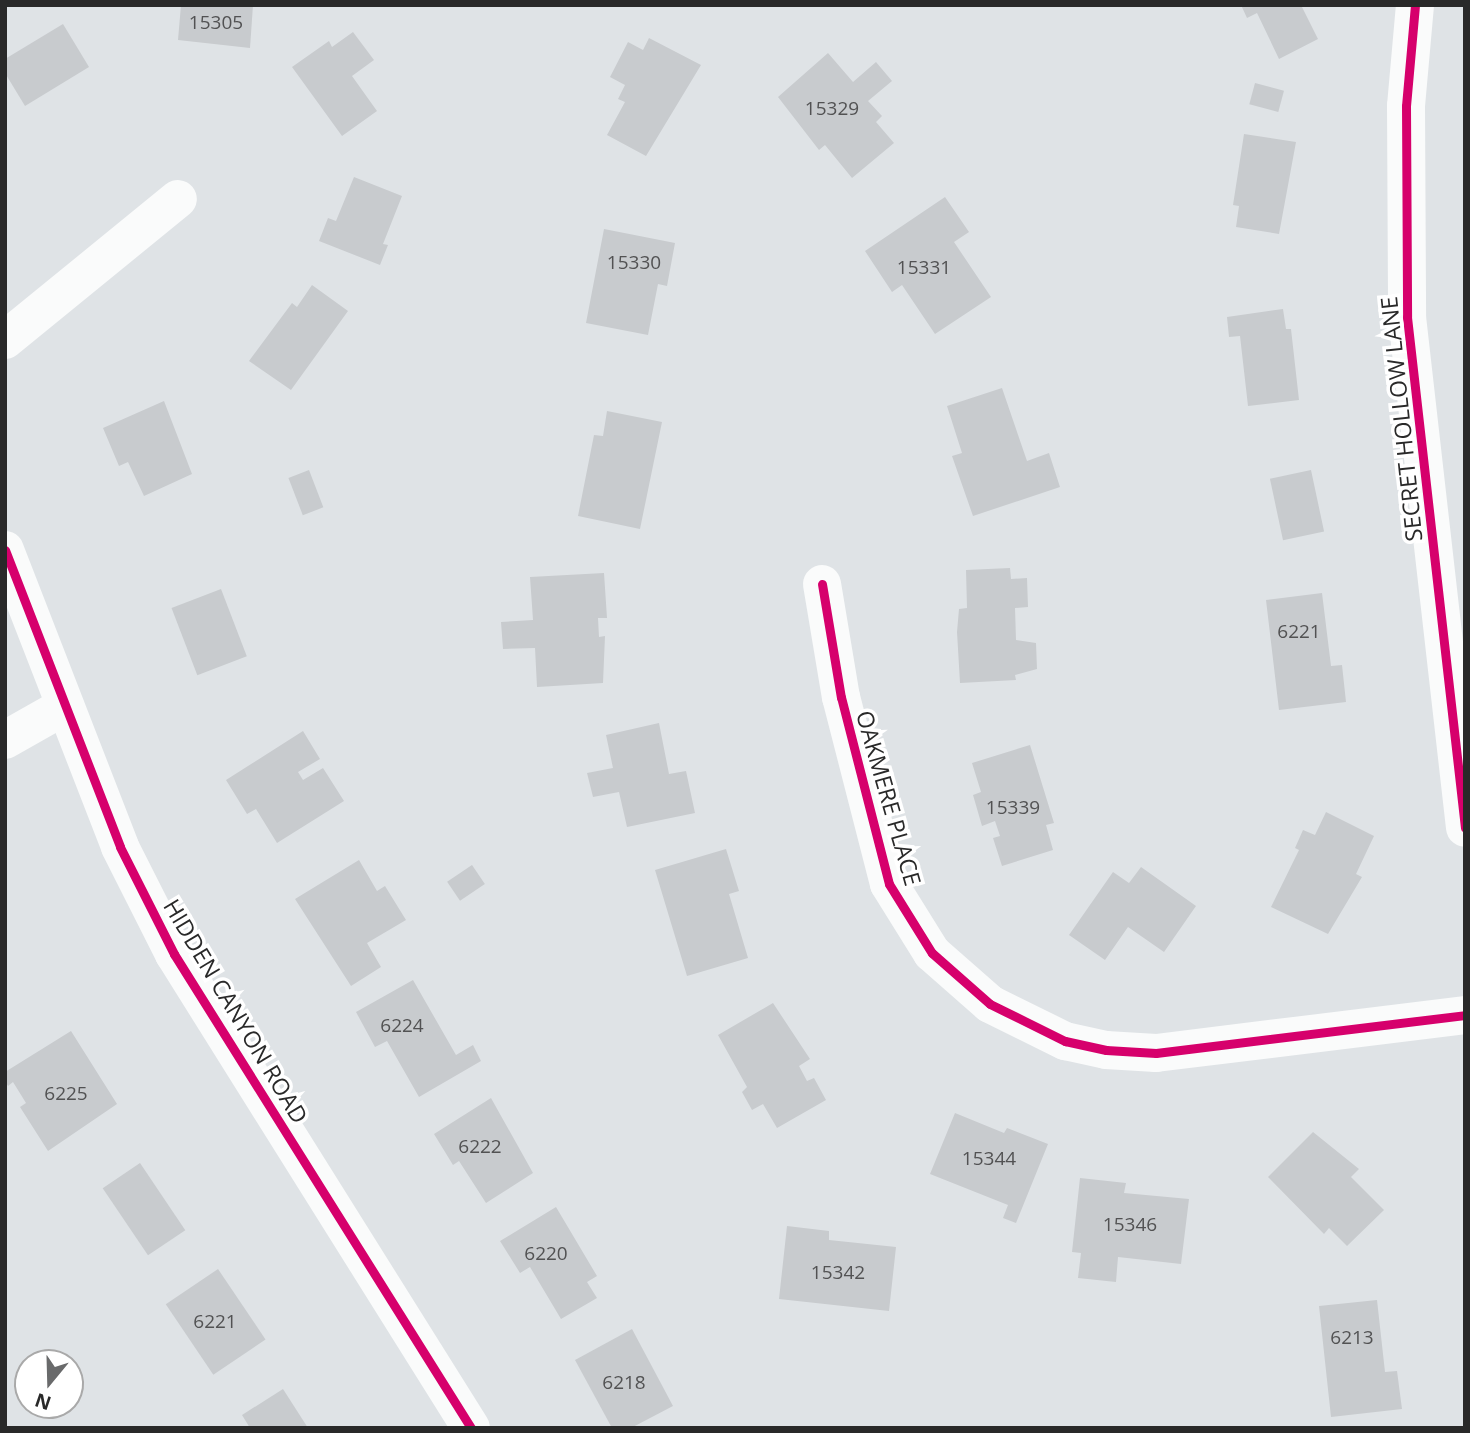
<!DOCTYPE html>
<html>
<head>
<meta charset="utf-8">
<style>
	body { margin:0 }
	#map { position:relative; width:1470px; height:1433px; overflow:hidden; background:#dfe3e6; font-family:"Open Sans",sans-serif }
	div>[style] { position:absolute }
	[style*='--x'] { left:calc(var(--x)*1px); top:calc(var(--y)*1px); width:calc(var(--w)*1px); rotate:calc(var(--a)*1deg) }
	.building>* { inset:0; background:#c8cbce; transform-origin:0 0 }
	.minor>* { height:38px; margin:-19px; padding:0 19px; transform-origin:19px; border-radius:19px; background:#fafbfb }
	.cycleway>* { height:9px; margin:-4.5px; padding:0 4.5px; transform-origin:4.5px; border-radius:4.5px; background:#d6006c }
	span { translate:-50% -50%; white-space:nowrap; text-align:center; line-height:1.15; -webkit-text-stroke:7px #fff; paint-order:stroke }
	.number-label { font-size:19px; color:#525253 }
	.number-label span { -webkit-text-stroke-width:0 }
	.street-label { font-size:23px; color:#292929 }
	.frame { position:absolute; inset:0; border:7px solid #292929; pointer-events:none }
	.north { position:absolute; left:14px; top:1349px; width:70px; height:70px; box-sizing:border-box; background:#fff; border:2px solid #a9a9a9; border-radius:50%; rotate:199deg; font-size:19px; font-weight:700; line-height:28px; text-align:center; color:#292929 }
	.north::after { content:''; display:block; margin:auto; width:24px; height:32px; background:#696a6b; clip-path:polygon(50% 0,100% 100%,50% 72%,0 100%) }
</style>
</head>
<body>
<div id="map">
	<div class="building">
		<div style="clip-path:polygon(181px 5px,253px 5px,250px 48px,178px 40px)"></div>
		<div style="clip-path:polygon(1241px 5px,1301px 5px,1318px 39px,1279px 59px,1257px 13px,1247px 18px)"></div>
		<div style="clip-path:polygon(63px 24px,89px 67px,25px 106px,5px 73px,5px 59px)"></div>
		<div style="clip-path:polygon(353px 32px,374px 60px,352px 76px,377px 111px,342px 136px,292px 67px,329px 41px,332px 47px)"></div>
		<div style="clip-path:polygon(649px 38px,701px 65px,646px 156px,607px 135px,625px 102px,618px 99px,625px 85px,610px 77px,628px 42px,643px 50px)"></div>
		<div style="clip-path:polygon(828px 53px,853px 82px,876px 62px,892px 81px,868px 101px,882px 116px,876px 122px,894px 143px,852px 178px,825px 145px,819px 150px,778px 97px)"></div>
		<div style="left:1255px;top:83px;width:30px;height:22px;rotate:15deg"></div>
		<div style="clip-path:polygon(1244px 134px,1296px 142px,1279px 234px,1236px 227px,1239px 206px,1233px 205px)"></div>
		<div style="clip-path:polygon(354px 177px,402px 196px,383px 244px,388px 245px,380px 265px,319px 241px,328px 218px,336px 221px)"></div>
		<div style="clip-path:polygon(945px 197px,969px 232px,954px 242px,991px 297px,935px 334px,902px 285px,892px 292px,865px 251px)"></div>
		<div style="clip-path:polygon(604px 229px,675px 243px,667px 286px,658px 284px,648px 335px,586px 323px)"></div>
		<div style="clip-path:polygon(312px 285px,348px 311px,291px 390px,249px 361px,292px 303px,297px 307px)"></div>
		<div style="clip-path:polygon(1283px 309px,1286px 329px,1291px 329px,1299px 400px,1248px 406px,1240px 336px,1229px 337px,1227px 317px)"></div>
		<div style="clip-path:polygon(1002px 388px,1027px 461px,1049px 453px,1060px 487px,973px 516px,952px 456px,962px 453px,947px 406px)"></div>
		<div style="clip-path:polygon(164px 401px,192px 474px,144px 496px,128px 462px,119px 466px,103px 428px)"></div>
		<div style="clip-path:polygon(607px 411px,662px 422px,640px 529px,578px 516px,594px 435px,603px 436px)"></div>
		<div style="left:309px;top:470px;width:40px;height:22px;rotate:69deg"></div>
		<div style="left:1311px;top:470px;width:63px;height:42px;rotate:78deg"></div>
		<div style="clip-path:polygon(1010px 568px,1011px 579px,1027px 578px,1028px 607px,1015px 608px,1016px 640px,1036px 643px,1037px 669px,1015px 675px,1016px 680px,960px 683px,957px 632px,959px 609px,967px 608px,966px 570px)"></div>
		<div style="clip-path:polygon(604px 573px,607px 618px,598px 618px,599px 637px,605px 636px,603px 683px,537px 687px,535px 648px,503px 649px,501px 622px,533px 620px,530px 577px)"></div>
		<div style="left:221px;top:589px;width:72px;height:53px;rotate:69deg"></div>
		<div style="clip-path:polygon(1322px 593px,1331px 666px,1342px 665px,1346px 702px,1279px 710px,1266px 600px)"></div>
		<div style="clip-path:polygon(659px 723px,669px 774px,686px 771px,695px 813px,627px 827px,619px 792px,593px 797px,587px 773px,613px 768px,606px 735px)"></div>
		<div style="clip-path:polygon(303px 731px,320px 759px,298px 772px,303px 780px,323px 768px,344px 801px,277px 843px,256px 809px,247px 814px,226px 780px)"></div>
		<div style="clip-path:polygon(1030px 745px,1054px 823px,1046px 825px,1053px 850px,1002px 866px,993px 838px,1000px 836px,995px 821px,982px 826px,973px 795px,981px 792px,972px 763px)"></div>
		<div style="clip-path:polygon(1326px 812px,1374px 836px,1356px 874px,1362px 877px,1328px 934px,1271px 907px,1299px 850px,1295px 848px,1303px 830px,1315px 835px)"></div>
		<div style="clip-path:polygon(726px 849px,739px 891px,729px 894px,748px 958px,687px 976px,655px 870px)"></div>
		<div style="clip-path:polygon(359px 860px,377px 891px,385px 886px,406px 920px,367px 943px,381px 967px,351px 986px,295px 899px)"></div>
		<div style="left:472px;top:865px;width:23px;height:30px;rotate:56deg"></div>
		<div style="clip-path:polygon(1141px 867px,1196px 906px,1164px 952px,1128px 927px,1105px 960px,1069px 935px,1113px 872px,1129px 883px)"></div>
		<div style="clip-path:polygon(413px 980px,456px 1055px,473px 1045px,481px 1061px,419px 1097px,387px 1041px,375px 1047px,356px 1012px)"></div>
		<div style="clip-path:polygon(773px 1003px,810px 1059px,799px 1066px,807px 1081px,814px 1078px,826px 1100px,777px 1128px,763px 1104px,752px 1110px,742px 1092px,747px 1087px,718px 1035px)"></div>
		<div style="clip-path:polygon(71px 1031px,117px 1104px,48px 1151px,20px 1107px,26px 1103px,13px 1082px,8px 1086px,5px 1081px,5px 1072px)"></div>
		<div style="clip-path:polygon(491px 1098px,533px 1173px,486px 1203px,459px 1161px,453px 1165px,434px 1134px)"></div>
		<div style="clip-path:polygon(955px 1113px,1004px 1133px,1007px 1128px,1048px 1144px,1016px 1223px,1003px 1218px,1008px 1205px,930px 1174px)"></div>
		<div style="clip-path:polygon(1313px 1132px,1359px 1169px,1351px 1177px,1384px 1210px,1347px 1246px,1329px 1228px,1324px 1234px,1268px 1177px)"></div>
		<div style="left:140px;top:1163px;width:81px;height:45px;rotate:56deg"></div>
		<div style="clip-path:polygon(1080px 1178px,1126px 1183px,1124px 1193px,1189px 1199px,1181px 1264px,1118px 1257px,1116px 1282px,1078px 1278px,1081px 1253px,1072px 1252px)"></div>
		<div style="clip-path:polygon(556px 1207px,597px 1276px,587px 1282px,597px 1298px,561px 1319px,530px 1267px,520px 1273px,500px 1241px)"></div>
		<div style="clip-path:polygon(787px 1226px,829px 1231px,829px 1240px,896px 1247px,889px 1311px,779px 1299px)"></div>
		<div style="left:218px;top:1269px;width:85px;height:63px;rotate:56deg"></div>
		<div style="clip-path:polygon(1377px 1300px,1385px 1372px,1397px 1371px,1402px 1409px,1331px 1417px,1319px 1306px)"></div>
		<div style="clip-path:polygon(632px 1329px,673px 1406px,631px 1428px,612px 1428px,575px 1360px)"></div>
		<div style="clip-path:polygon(283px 1389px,308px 1428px,250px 1428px,242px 1415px)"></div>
	</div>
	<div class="minor">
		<div style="--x:1415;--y:5;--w:101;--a:95.1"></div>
		<div style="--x:1406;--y:106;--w:211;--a:89.7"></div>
		<div style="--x:1407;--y:317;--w:514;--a:83.52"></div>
		<div style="--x:5;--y:340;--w:223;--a:-39.2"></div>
		<div style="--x:5;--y:550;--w:318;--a:68.8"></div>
		<div style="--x:120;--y:847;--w:120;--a:63.2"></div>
		<div style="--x:174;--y:954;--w:559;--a:57.93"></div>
		<div style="--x:822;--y:584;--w:115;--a:80.5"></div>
		<div style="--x:841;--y:697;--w:193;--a:75.6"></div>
		<div style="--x:889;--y:884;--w:81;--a:58.1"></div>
		<div style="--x:932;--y:953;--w:77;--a:41.3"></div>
		<div style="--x:990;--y:1004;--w:84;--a:26.3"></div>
		<div style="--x:1065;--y:1041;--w:42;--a:12.4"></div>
		<div style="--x:1106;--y:1050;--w:50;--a:3.4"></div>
		<div style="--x:1156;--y:1053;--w:311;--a:-7"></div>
		<div style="--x:5;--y:740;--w:69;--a:-29.5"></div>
	</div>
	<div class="cycleway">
		<div style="--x:1415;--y:5;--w:101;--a:95.1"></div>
		<div style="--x:1406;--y:106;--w:211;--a:89.7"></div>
		<div style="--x:1407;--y:317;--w:514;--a:83.52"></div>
		<div style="--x:5;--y:550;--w:318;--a:68.8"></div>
		<div style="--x:120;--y:847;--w:120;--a:63.2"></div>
		<div style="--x:174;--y:954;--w:559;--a:57.93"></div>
		<div style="--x:822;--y:584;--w:115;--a:80.5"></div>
		<div style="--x:841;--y:697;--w:193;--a:75.6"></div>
		<div style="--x:889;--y:884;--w:81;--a:58.1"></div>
		<div style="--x:932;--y:953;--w:77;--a:41.3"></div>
		<div style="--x:990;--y:1004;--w:84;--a:26.3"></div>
		<div style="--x:1065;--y:1041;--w:42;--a:12.4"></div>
		<div style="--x:1106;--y:1050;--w:50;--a:3.4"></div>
		<div style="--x:1156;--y:1053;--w:311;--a:-7"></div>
	</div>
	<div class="number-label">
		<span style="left:216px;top:23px">15305</span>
		<span style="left:832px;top:109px">15329</span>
		<span style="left:634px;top:263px">15330</span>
		<span style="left:924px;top:268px">15331</span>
		<span style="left:1299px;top:632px">6221</span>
		<span style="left:1013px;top:808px">15339</span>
		<span style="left:402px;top:1026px">6224</span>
		<span style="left:66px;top:1094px">6225</span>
		<span style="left:480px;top:1147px">6222</span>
		<span style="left:989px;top:1159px">15344</span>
		<span style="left:1130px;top:1225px">15346</span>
		<span style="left:546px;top:1254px">6220</span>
		<span style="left:838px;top:1273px">15342</span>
		<span style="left:215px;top:1322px">6221</span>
		<span style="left:1352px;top:1338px">6213</span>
		<span style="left:624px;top:1383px">6218</span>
	</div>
	<div class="street-label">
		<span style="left:1401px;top:419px;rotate:-96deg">SECRET HOLLOW LANE</span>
		<span style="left:889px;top:798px;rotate:74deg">OAKMERE PLACE</span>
		<span style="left:236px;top:1011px;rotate:59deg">HIDDEN CANYON ROAD</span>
	</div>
	<div class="frame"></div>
	<div class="north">N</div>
</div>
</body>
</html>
